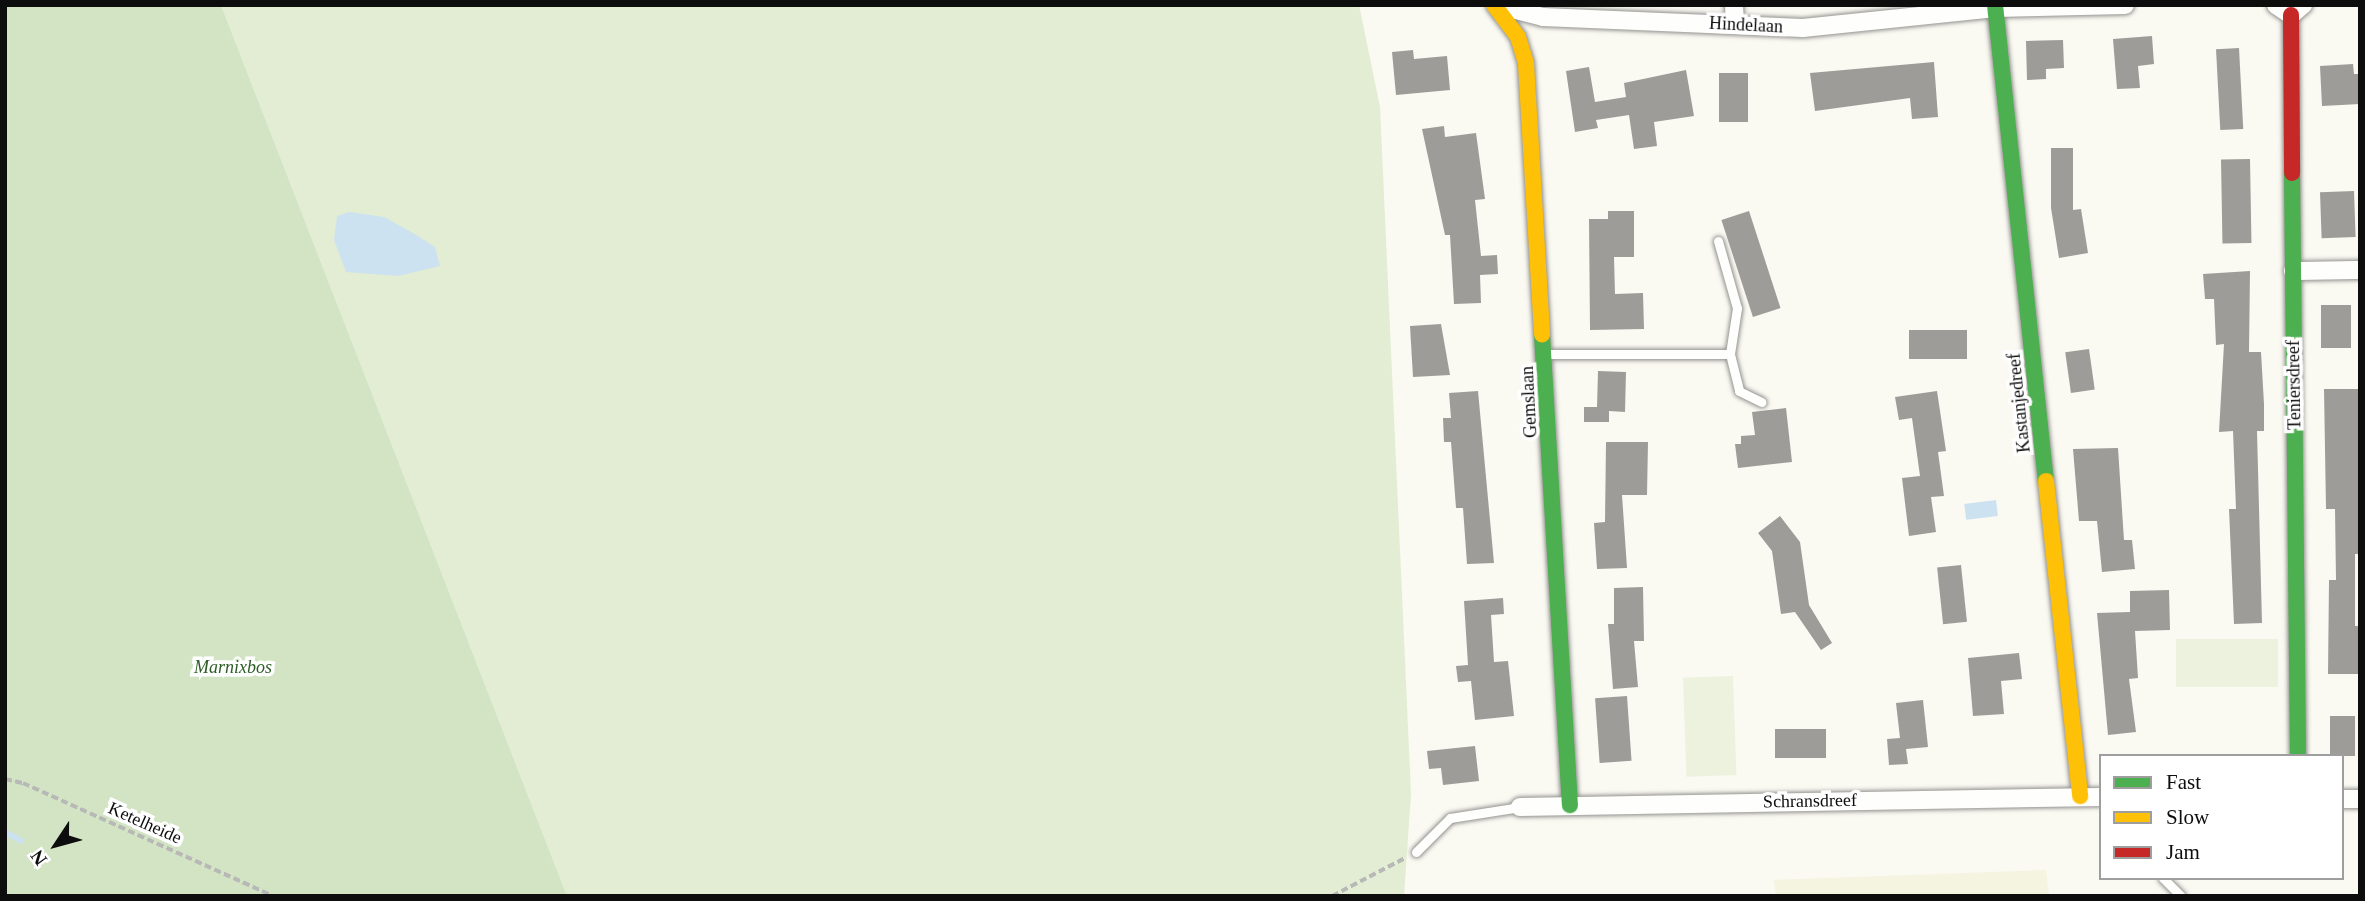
<!DOCTYPE html>
<html>
<head>
<meta charset="utf-8">
<style>
	body { margin:0 }
	#map { position:relative; width:2365px; height:901px; overflow:hidden; background:#faf9f2; font-family:Georgia,serif }
	div>[style] { position:absolute }
	[style*='--x'] { left:calc(var(--x)*1px); top:calc(var(--y)*1px); width:calc(var(--w)*1px); rotate:calc(var(--a)*1deg) }
	.farmland>* { inset:0; background:#f5f4e0 }
	.green>* { inset:0; background:#e2edd4 }
	.forest>* { inset:0; background:#d2e4c3 }
	.pitch>* { inset:0; background:#ecf2de; transform-origin:0 0 }
	.water>* { inset:0; background:#cce2f0; transform-origin:0 0 }
	.stream>* { height:6px; margin:-3px; padding:0 3px; transform-origin:3px; border-radius:3px; background:#cce2f0 }
	.building>* { inset:0; background:#9e9c98; transform-origin:0 0 }
	.path>* { height:3.5px; margin-top:-1.75px; transform-origin:0; background:repeating-linear-gradient(90deg,#b8b8b6 0 7px,transparent 0 10.5px) }
	.roads { filter:drop-shadow(0 0 2px #949390) drop-shadow(0 0 2px #949390) }
	.lane>* { height:9px; margin:-4.5px; padding:0 4.5px; transform-origin:4.5px; border-radius:4.5px; background:#fefefd }
	.street>* { height:18px; margin:-9px; padding:0 9px; transform-origin:9px; border-radius:9px; background:#fefefd }
	.fast>* { height:16px; margin:-8px; padding:0 8px; transform-origin:8px; border-radius:8px; background:#4caf50 }
	.slow>* { height:16px; margin:-8px; padding:0 8px; transform-origin:8px; border-radius:8px; background:#ffc107 }
	.jam>* { height:16px; margin:-8px; padding:0 8px; transform-origin:8px; border-radius:8px; background:#c62828 }
	span { translate:-50% -50%; white-space:nowrap; text-align:center; line-height:1.15; -webkit-text-stroke:7px #fff; paint-order:stroke }
	.street-label { font-size:18px; color:#0d0d0d }
	.park-label { font-size:18px; color:#2d5e25; font-style:italic }
	.frame { position:absolute; inset:0; border:7px solid #0d0d0d; pointer-events:none }
	.legend { position:absolute; left:2099px; top:754px; width:245px; height:126px; box-sizing:border-box; background:#fff; border:2px solid #9e9e9e; margin:0; padding:9px 12px; list-style:none; font-size:21px; color:#0d0d0d }
	.legend li { display:flex; align-items:center; gap:14px; height:35px }
	.legend b { width:35px; border:2px solid #9e9e9e }
	.north { position:absolute; left:21px; top:810px; width:70px; height:70px; -webkit-text-stroke:5px #fff; paint-order:stroke; rotate:234deg; font-size:19px; font-weight:700; line-height:28px; text-align:center; color:#0d0d0d }
	.north::after { content:''; display:block; margin:auto; width:24px; height:32px; background:#0d0d0d; clip-path:polygon(50% 0,100% 100%,50% 72%,0 100%) }
</style>
</head>
<body>
<div id="map">
	<div class="farmland">
		<div style="clip-path:polygon(2046px 870px,2049px 896px,1776px 896px,1774px 880px)"></div>
	</div>
	<div class="green">
		<div style="clip-path:polygon(221px 5px,1359px 5px,1380px 107px,1411px 794px,1404px 896px,567px 896px)"></div>
	</div>
	<div class="forest">
		<div style="clip-path:polygon(5px 5px,221px 5px,567px 896px,5px 896px)"></div>
	</div>
	<div class="pitch">
		<div style="left:2176px;top:639px;width:102px;height:48px"></div>
		<div style="left:1733px;top:676px;width:99px;height:50px;rotate:88deg"></div>
	</div>
	<div class="water">
		<div style="clip-path:polygon(349px 212px,384px 217px,413px 233px,435px 247px,440px 266px,398px 276px,346px 272px,334px 240px,337px 216px)"></div>
		<div style="left:1996px;top:500px;width:16px;height:32px;rotate:83deg"></div>
	</div>
	<div class="stream">
		<div style="--x:5;--y:832;--w:18;--a:29"></div>
	</div>
	<div class="building">
		<div style="clip-path:polygon(2152px 36px,2154px 64px,2138px 66px,2140px 88px,2117px 89px,2113px 39px)"></div>
		<div style="clip-path:polygon(2063px 40px,2064px 68px,2046px 69px,2046px 79px,2027px 80px,2026px 41px)"></div>
		<div style="left:2239px;top:48px;width:81px;height:23px;rotate:87deg"></div>
		<div style="clip-path:polygon(1413px 50px,1414px 59px,1447px 56px,1450px 90px,1396px 95px,1392px 52px)"></div>
		<div style="clip-path:polygon(1934px 62px,1938px 117px,1912px 119px,1910px 98px,1815px 111px,1810px 73px)"></div>
		<div style="clip-path:polygon(2353px 64px,2354px 74px,2360px 74px,2360px 104px,2322px 106px,2320px 66px)"></div>
		<div style="clip-path:polygon(1589px 67px,1595px 102px,1626px 97px,1624px 83px,1686px 70px,1694px 116px,1654px 122px,1657px 146px,1634px 149px,1629px 115px,1596px 120px,1598px 128px,1575px 132px,1566px 71px)"></div>
		<div style="left:1719px;top:73px;width:29px;height:49px"></div>
		<div style="clip-path:polygon(1444px 126px,1445px 137px,1476px 133px,1485px 199px,1475px 200px,1481px 256px,1497px 255px,1498px 274px,1480px 275px,1481px 303px,1454px 304px,1450px 235px,1445px 235px,1422px 129px)"></div>
		<div style="clip-path:polygon(2051px 148px,2073px 148px,2073px 210px,2081px 209px,2088px 253px,2059px 258px,2051px 208px)"></div>
		<div style="left:2250px;top:159px;width:84px;height:29px;rotate:89deg"></div>
		<div style="left:2354px;top:191px;width:46px;height:34px;rotate:88deg"></div>
		<div style="clip-path:polygon(1608px 211px,1634px 211px,1634px 257px,1614px 257px,1615px 294px,1643px 293px,1644px 329px,1590px 330px,1589px 219px,1608px 219px)"></div>
		<div style="left:1749px;top:211px;width:102px;height:29px;rotate:72deg"></div>
		<div style="clip-path:polygon(2250px 271px,2249px 352px,2261px 352px,2264px 404px,2264px 431px,2257px 431px,2262px 623px,2234px 624px,2229px 509px,2236px 509px,2233px 431px,2219px 432px,2224px 344px,2216px 345px,2214px 299px,2205px 299px,2203px 274px)"></div>
		<div style="left:2321px;top:305px;width:30px;height:43px"></div>
		<div style="clip-path:polygon(1441px 324px,1450px 375px,1413px 377px,1410px 326px)"></div>
		<div style="left:1909px;top:330px;width:58px;height:29px"></div>
		<div style="left:2089px;top:349px;width:41px;height:24px;rotate:82deg"></div>
		<div style="clip-path:polygon(1598px 371px,1626px 372px,1625px 412px,1609px 411px,1609px 422px,1584px 422px,1584px 407px,1597px 407px)"></div>
		<div style="clip-path:polygon(2324px 389px,2360px 389px,2360px 554px,2355px 554px,2355px 626px,2360px 626px,2360px 674px,2328px 674px,2329px 580px,2336px 580px,2335px 509px,2326px 509px)"></div>
		<div style="clip-path:polygon(1478px 391px,1494px 563px,1467px 564px,1463px 508px,1456px 508px,1451px 442px,1444px 442px,1443px 418px,1451px 418px,1449px 393px)"></div>
		<div style="clip-path:polygon(1937px 391px,1946px 451px,1938px 452px,1944px 496px,1931px 497px,1936px 532px,1909px 536px,1902px 478px,1920px 476px,1912px 418px,1899px 420px,1895px 397px)"></div>
		<div style="clip-path:polygon(1786px 408px,1792px 462px,1738px 468px,1735px 444px,1741px 444px,1741px 436px,1755px 435px,1752px 412px)"></div>
		<div style="clip-path:polygon(1606px 442px,1648px 442px,1647px 495px,1622px 495px,1627px 568px,1597px 569px,1594px 523px,1605px 522px)"></div>
		<div style="clip-path:polygon(2118px 448px,2124px 540px,2132px 540px,2135px 569px,2102px 572px,2097px 521px,2079px 521px,2073px 449px)"></div>
		<div style="clip-path:polygon(1780px 516px,1800px 542px,1809px 605px,1832px 643px,1821px 650px,1795px 612px,1781px 614px,1772px 551px,1758px 533px)"></div>
		<div style="left:1961px;top:565px;width:57px;height:24px;rotate:84deg"></div>
		<div style="clip-path:polygon(1643px 587px,1644px 641px,1634px 641px,1638px 687px,1613px 689px,1608px 624px,1614px 624px,1614px 588px)"></div>
		<div style="clip-path:polygon(2169px 590px,2170px 630px,2135px 631px,2138px 678px,2129px 679px,2136px 732px,2108px 735px,2097px 613px,2130px 612px,2130px 591px)"></div>
		<div style="clip-path:polygon(1503px 598px,1504px 614px,1491px 615px,1494px 662px,1508px 661px,1514px 716px,1475px 720px,1471px 681px,1458px 682px,1456px 666px,1468px 665px,1464px 601px)"></div>
		<div style="clip-path:polygon(2019px 653px,2022px 679px,2001px 681px,2004px 714px,1973px 716px,1968px 658px)"></div>
		<div style="left:1627px;top:696px;width:65px;height:32px;rotate:86deg"></div>
		<div style="clip-path:polygon(1923px 700px,1928px 747px,1906px 749px,1908px 764px,1889px 765px,1887px 739px,1900px 738px,1896px 703px)"></div>
		<div style="left:2330px;top:716px;width:25px;height:40px"></div>
		<div style="left:1826px;top:729px;width:29px;height:51px;rotate:90deg"></div>
		<div style="clip-path:polygon(1475px 746px,1479px 781px,1443px 785px,1441px 768px,1429px 769px,1427px 751px)"></div>
	</div>
	<div class="path">
		<div style="--x:5;--y:779;--w:18;--a:13"></div>
		<div style="--x:23;--y:783;--w:274;--a:24.3"></div>
		<div style="--x:1332;--y:896;--w:82;--a:-27.5"></div>
	</div>
	<div class="roads">
		<div class="lane">
			<div style="--x:1718;--y:241;--w:70;--a:74.2"></div>
			<div style="--x:1737;--y:308;--w:47;--a:98.7"></div>
			<div style="--x:1730;--y:354;--w:38;--a:76"></div>
			<div style="--x:1739;--y:391;--w:25;--a:26"></div>
			<div style="--x:1546;--y:354;--w:184;--a:0"></div>
			<div style="--x:1416;--y:852;--w:48;--a:-45"></div>
			<div style="--x:1450;--y:818;--w:71;--a:-8.9"></div>
			<div style="--x:2163;--y:878;--w:25;--a:45"></div>
		</div>
		<div class="street">
			<div style="--x:1497;--y:5;--w:48;--a:14.6"></div>
			<div style="--x:1543;--y:17;--w:260;--a:2.4"></div>
			<div style="--x:1803;--y:28;--w:193;--a:-5.9"></div>
			<div style="--x:1995;--y:8;--w:130;--a:-1.3"></div>
			<div style="--x:1734;--y:5;--w:19;--a:87"></div>
			<div style="--x:2276;--y:5;--w:18;--a:34"></div>
			<div style="--x:2291;--y:15;--w:16;--a:-40"></div>
			<div style="--x:2293;--y:271;--w:67;--a:-0.9"></div>
			<div style="--x:2342;--y:799;--w:18;--a:0"></div>
			<div style="--x:1520;--y:807;--w:581;--a:-0.99"></div>
		</div>
		<div class="fast">
			<div style="--x:1995;--y:5;--w:479;--a:83.9"></div>
			<div style="--x:2292;--y:173;--w:583;--a:89.41"></div>
			<div style="--x:1542;--y:335;--w:471;--a:86.6"></div>
		</div>
		<div class="slow">
			<div style="--x:1494;--y:5;--w:40;--a:53"></div>
			<div style="--x:1518;--y:37;--w:28;--a:73"></div>
			<div style="--x:1526;--y:64;--w:271;--a:86.6"></div>
			<div style="--x:2046;--y:481;--w:317;--a:83.8"></div>
		</div>
		<div class="jam">
			<div style="--x:2291;--y:15;--w:158;--a:89.6"></div>
		</div>
	</div>
	<div class="street-label">
		<span style="left:1746px;top:25px;rotate:3deg">Hindelaan</span>
		<span style="left:2294px;top:385px;rotate:-91deg">Teniersdreef</span>
		<span style="left:1529px;top:402px;rotate:-93deg">Gemslaan</span>
		<span style="left:2019px;top:403px;rotate:-96deg">Kastanjedreef</span>
		<span style="left:1810px;top:801px;rotate:-1deg">Schransdreef</span>
		<span style="left:145px;top:823px;rotate:24deg">Ketelheide</span>
	</div>
	<div class="park-label">
		<span style="left:233px;top:667px">Marnixbos</span>
	</div>
	<div class="frame"></div>
	<ul class="legend">
	<li><b style="height:9px;background:#4caf50"></b>Fast</li>
	<li><b style="height:9px;background:#ffc107"></b>Slow</li>
	<li><b style="height:9px;background:#c62828"></b>Jam</li>
	</ul>
	<div class="north">N</div>
</div>
</body>
</html>
